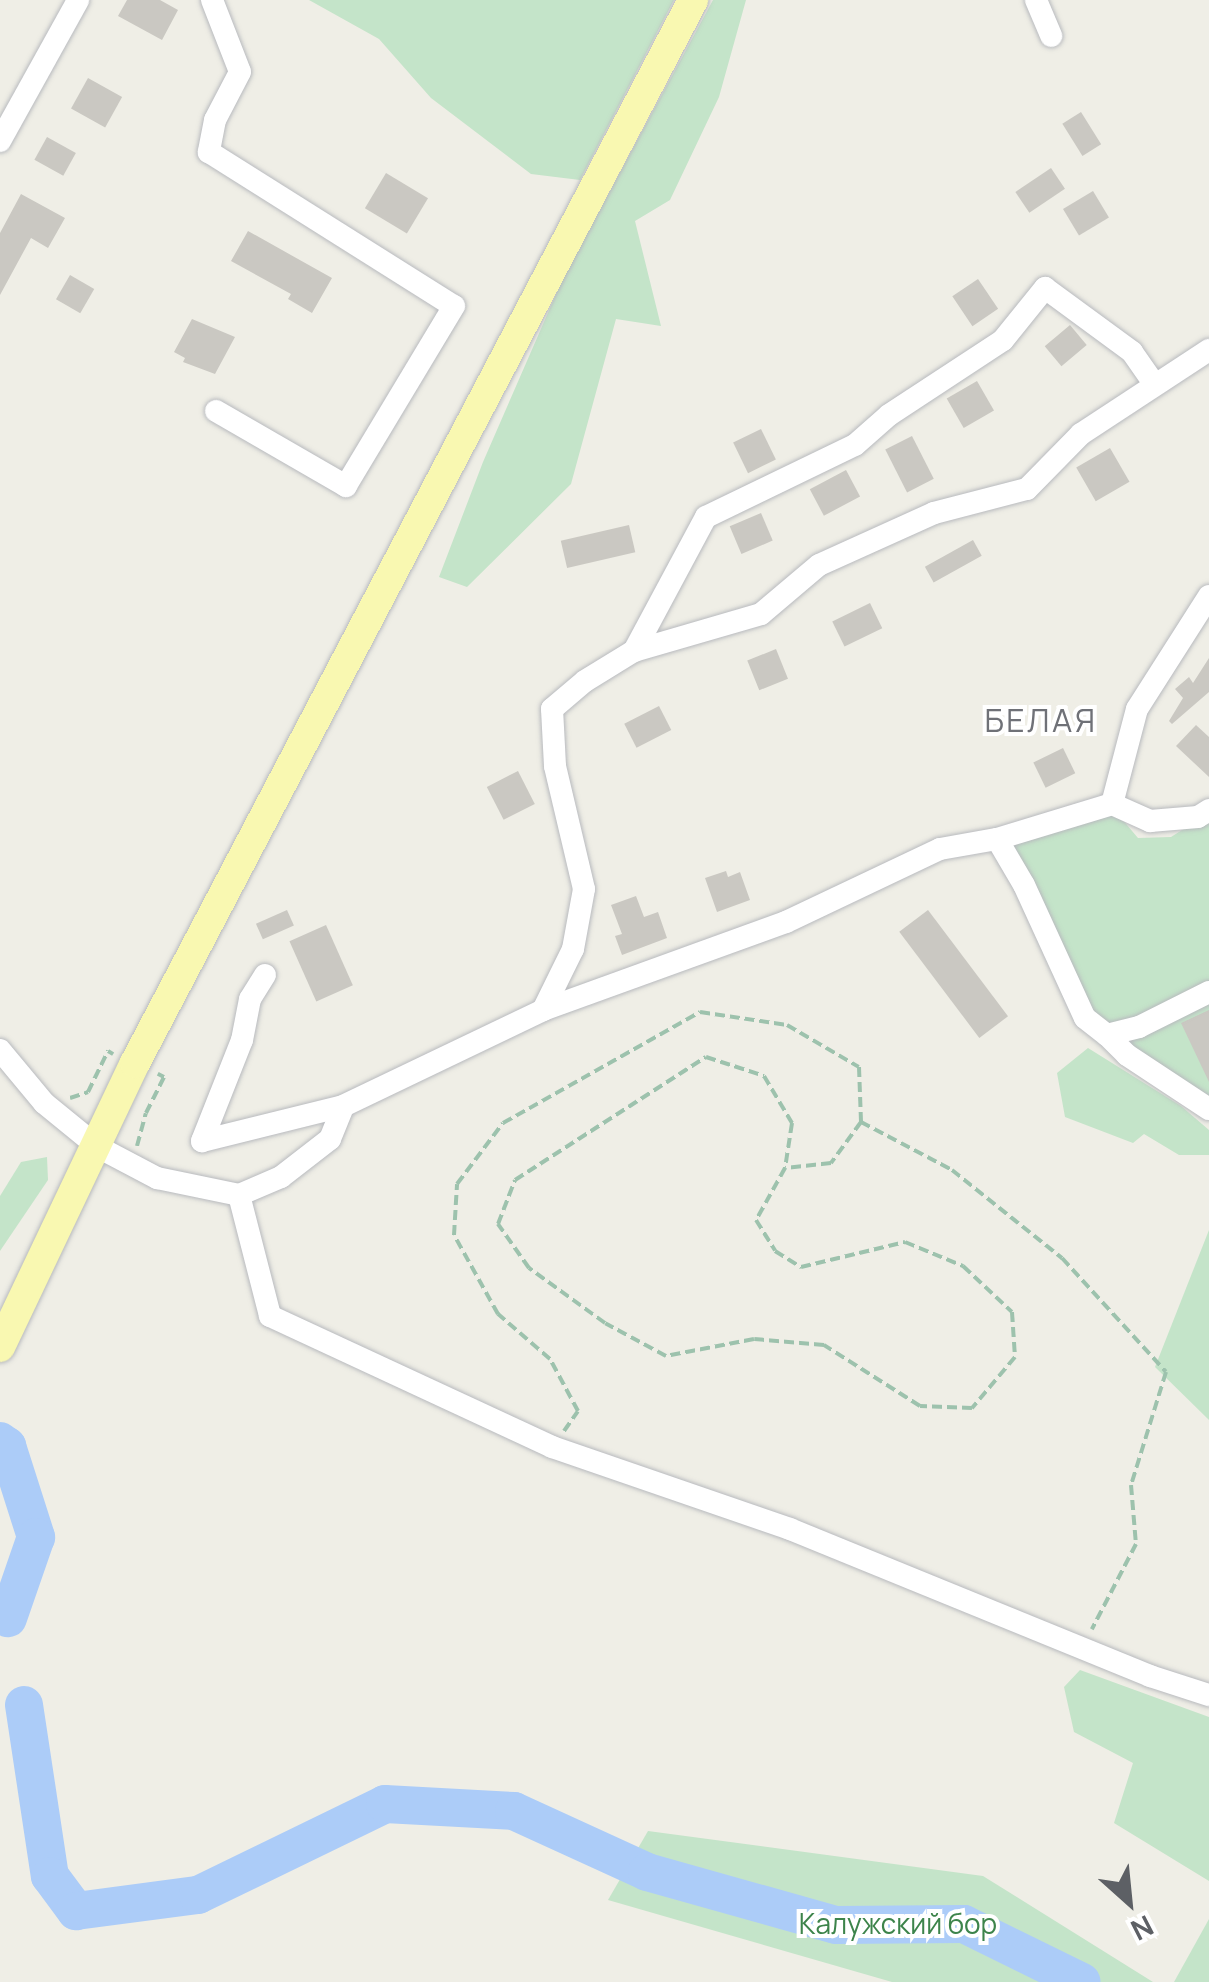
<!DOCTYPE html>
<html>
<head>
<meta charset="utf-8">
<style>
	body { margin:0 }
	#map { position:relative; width:1209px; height:1982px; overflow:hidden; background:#efeee6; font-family:Manrope,sans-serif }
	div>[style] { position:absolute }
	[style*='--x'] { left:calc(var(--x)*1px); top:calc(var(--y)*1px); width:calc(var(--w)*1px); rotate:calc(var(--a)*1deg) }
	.green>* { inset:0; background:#c4e4c9 }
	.river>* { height:38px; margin:-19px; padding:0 19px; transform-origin:19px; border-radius:19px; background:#acccf8 }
	.building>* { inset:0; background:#cac8c2; transform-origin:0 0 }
	.path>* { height:4px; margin-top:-2px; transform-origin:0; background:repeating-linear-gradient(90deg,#9dc2ad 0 10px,transparent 0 15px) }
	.roads { filter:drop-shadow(0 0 2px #b8babe) drop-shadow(0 0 2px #b8babe) }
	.minor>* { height:22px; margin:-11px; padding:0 11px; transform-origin:11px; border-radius:11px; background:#fff }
	.major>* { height:30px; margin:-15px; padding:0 15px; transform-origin:15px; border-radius:15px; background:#f9f8b1 }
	span { translate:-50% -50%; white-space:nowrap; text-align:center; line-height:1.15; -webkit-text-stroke:8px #fff; paint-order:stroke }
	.park-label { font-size:28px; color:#3d844b }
	.quarter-label { font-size:32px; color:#6f7177; letter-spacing:2.5px }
	.north { position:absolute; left:1079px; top:1852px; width:100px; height:100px; -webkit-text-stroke:8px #fff; paint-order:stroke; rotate:153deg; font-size:28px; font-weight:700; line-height:40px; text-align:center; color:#5d6065 }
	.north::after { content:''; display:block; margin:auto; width:35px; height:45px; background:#5d6065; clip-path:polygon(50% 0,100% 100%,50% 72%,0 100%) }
</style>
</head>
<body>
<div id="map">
	<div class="green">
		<div style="clip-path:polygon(309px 0,674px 0,580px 180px,531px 174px,431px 98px,379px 39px)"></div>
		<div style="clip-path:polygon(713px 0,746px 0,719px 97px,670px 200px,635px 221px,661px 326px,616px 319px,571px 484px,467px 587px,439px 577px,483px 462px,564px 276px)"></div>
		<div style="clip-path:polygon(1116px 812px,1138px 838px,1171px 837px,1209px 813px,1209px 1111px,1103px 1046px,1010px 845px)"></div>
		<div style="clip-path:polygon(1088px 1048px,1181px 1106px,1209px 1130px,1209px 1155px,1179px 1155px,1144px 1134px,1133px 1143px,1065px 1117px,1057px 1073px)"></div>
		<div style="clip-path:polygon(47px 1157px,48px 1180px,0 1251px,0 1196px,21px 1162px)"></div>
		<div style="clip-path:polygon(1209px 1230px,1209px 1420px,1155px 1367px)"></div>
		<div style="clip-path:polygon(1080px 1670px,1209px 1717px,1209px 1881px,1114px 1823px,1133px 1763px,1074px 1732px,1064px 1687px)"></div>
		<div style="clip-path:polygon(648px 1831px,983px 1876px,1153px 1982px,892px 1982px,608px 1900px)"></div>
		<div style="clip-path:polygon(1209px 1919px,1209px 1982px,1174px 1982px)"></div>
	</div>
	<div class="river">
		<div style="--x:0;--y:1441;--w:9;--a:36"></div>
		<div style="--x:7;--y:1446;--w:96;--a:72.3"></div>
		<div style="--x:36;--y:1537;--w:86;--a:109.1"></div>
		<div style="--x:24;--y:1705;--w:173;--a:81.4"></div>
		<div style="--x:50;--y:1876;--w:44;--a:53.4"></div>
		<div style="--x:76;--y:1911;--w:123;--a:-7.5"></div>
		<div style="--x:198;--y:1895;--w:208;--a:-25.9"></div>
		<div style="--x:385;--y:1804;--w:129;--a:3.1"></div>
		<div style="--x:514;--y:1811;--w:146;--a:24.6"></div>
		<div style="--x:647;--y:1872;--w:196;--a:15.7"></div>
		<div style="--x:836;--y:1925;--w:128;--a:-0.4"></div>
		<div style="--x:964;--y:1924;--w:131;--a:26.2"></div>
	</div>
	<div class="building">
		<div style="clip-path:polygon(127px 0,160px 0,178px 10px,162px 40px,118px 16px)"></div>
		<div style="left:88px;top:78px;width:39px;height:35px;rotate:29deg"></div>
		<div style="left:1081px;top:112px;width:38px;height:22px;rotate:58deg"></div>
		<div style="left:47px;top:137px;width:33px;height:26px;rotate:29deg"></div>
		<div style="left:1051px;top:168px;width:25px;height:43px;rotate:56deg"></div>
		<div style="left:386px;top:173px;width:49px;height:41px;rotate:31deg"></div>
		<div style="left:1093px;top:191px;width:31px;height:35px;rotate:59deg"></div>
		<div style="clip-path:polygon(21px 194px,65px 218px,48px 248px,31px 238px,0 295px,0 233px)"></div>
		<div style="clip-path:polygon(248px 231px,332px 278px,312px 313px,288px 299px,291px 294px,231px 261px)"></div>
		<div style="left:70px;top:275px;width:28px;height:28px;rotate:30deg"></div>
		<div style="left:978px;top:279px;width:36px;height:31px;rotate:56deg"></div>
		<div style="clip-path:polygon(192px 319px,235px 337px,215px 374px,183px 362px,185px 358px,174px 352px)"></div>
		<div style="left:1070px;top:325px;width:26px;height:33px;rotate:50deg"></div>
		<div style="left:977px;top:381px;width:34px;height:35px;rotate:60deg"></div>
		<div style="left:761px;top:429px;width:34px;height:31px;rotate:64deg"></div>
		<div style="left:912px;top:436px;width:48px;height:30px;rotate:63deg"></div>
		<div style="left:1110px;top:448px;width:39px;height:39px;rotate:60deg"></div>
		<div style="left:846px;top:470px;width:30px;height:41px;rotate:62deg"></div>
		<div style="left:761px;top:513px;width:30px;height:34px;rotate:67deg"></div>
		<div style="left:629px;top:525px;width:28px;height:70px;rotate:77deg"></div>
		<div style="left:973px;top:540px;width:18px;height:55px;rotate:61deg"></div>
		<div style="left:870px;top:603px;width:28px;height:42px;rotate:64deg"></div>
		<div style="left:776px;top:649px;width:32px;height:31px;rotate:68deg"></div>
		<div style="clip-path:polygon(1209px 658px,1209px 692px,1172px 724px,1169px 721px,1183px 698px,1175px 689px,1189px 677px,1193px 683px)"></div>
		<div style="left:659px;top:706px;width:27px;height:39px;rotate:63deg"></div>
		<div style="clip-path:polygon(1196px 725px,1209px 737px,1209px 777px,1176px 746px)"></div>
		<div style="left:1063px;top:748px;width:28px;height:33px;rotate:64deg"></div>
		<div style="left:518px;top:771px;width:37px;height:35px;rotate:63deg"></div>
		<div style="clip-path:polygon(726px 871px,728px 877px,740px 872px,750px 900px,717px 912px,705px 878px)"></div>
		<div style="clip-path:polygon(636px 896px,644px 917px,658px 912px,667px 938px,622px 955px,615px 936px,622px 934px,611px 905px)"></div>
		<div style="left:287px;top:910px;width:17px;height:34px;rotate:66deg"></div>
		<div style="left:928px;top:910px;width:133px;height:36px;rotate:53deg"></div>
		<div style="left:326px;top:925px;width:66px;height:40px;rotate:66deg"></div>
		<div style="clip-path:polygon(1209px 1010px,1209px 1082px,1181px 1023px)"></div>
	</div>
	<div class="path">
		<div style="--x:706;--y:1057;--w:61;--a:18.1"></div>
		<div style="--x:764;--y:1076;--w:55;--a:59.2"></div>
		<div style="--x:792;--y:1123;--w:46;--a:98.8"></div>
		<div style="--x:785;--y:1168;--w:60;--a:119.1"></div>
		<div style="--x:756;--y:1220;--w:36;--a:58"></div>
		<div style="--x:775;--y:1251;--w:31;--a:32"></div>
		<div style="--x:801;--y:1267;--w:107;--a:-13.5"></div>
		<div style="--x:905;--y:1242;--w:63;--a:22.5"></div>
		<div style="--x:963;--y:1266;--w:67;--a:43.2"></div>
		<div style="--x:1012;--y:1312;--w:45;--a:86.2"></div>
		<div style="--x:1015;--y:1357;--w:67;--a:130.1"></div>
		<div style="--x:972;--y:1408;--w:52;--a:-177.8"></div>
		<div style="--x:920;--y:1406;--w:114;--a:-147.6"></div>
		<div style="--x:824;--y:1345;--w:70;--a:-175.1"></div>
		<div style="--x:754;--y:1339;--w:90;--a:169.1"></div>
		<div style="--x:666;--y:1356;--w:69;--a:-151.6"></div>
		<div style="--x:605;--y:1323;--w:94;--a:-144.1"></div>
		<div style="--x:529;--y:1268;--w:54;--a:-125.2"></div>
		<div style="--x:498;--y:1224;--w:47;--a:-68.9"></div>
		<div style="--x:515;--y:1180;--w:227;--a:-32.8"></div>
		<div style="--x:70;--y:1098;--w:19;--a:-18"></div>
		<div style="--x:88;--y:1092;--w:46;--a:-64"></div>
		<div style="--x:108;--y:1051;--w:6;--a:31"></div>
		<div style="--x:861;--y:1122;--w:103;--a:27.8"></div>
		<div style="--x:952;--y:1170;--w:141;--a:38.7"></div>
		<div style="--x:1062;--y:1258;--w:154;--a:47.6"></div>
		<div style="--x:1166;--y:1372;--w:118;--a:107.2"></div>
		<div style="--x:1131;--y:1485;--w:59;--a:85.2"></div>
		<div style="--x:1136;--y:1544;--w:96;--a:117.4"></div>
		<div style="--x:137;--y:1146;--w:34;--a:-75"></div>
		<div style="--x:146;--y:1113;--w:40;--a:-63.4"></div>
		<div style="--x:164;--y:1077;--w:7;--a:-153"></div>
		<div style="--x:564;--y:1431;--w:24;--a:-55"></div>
		<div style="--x:578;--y:1411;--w:59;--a:-118.3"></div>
		<div style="--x:550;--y:1359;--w:69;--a:-139.1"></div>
		<div style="--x:498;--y:1314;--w:90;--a:-119.1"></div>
		<div style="--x:454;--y:1235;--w:51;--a:-86.6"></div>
		<div style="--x:457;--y:1184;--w:76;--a:-53"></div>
		<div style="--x:503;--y:1123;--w:226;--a:-29.4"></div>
		<div style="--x:700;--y:1012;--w:88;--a:8.5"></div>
		<div style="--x:787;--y:1025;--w:83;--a:30.3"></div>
		<div style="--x:859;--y:1067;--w:55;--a:87.9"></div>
		<div style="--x:861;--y:1122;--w:51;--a:126.2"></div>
		<div style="--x:831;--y:1163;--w:46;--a:173.8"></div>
	</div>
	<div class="roads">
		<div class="minor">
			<div style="--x:212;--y:0;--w:77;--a:68.7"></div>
			<div style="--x:240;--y:72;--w:54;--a:117.5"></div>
			<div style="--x:215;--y:120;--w:33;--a:101"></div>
			<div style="--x:209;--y:152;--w:289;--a:32.2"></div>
			<div style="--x:454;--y:306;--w:210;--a:121"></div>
			<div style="--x:346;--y:486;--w:150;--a:-150"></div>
			<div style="--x:1036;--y:0;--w:39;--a:67"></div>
			<div style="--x:0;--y:141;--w:161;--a:-61"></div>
			<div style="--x:634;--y:651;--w:152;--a:-61.8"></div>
			<div style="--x:706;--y:517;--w:165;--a:-25.8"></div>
			<div style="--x:855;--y:445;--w:45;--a:-41.4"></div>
			<div style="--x:889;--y:415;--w:136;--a:-33.3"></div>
			<div style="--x:1003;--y:340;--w:67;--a:-51.1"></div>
			<div style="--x:1045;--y:288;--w:108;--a:36.3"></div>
			<div style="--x:1132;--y:352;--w:40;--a:55.1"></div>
			<div style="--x:1112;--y:804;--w:98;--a:-75.3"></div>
			<div style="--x:1137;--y:709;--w:134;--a:-57.5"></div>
			<div style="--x:997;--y:839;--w:53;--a:59.6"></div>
			<div style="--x:1024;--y:885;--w:146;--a:65.4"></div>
			<div style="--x:1085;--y:1018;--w:28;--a:38"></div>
			<div style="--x:1107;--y:1035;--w:33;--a:-14"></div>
			<div style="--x:1139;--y:1027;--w:78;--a:-26.6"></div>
			<div style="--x:265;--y:975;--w:28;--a:122"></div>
			<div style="--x:250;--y:999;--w:42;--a:101"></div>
			<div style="--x:242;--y:1040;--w:109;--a:111.6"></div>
			<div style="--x:202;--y:1141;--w:145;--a:-13.9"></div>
			<div style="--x:543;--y:1010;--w:68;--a:-63.8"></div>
			<div style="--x:573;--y:949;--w:61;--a:-79.6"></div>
			<div style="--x:584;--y:889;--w:126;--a:-103.3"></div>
			<div style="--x:555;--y:766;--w:57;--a:-93"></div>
			<div style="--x:552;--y:709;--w:43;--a:-40.3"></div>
			<div style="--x:585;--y:681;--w:57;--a:-31.5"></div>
			<div style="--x:634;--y:651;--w:132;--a:-16.2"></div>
			<div style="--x:761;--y:614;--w:76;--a:-40.2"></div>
			<div style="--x:819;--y:565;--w:126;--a:-24.3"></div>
			<div style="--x:934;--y:513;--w:96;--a:-14.5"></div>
			<div style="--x:1027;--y:489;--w:77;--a:-45.5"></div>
			<div style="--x:1081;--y:434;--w:153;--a:-33.3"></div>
			<div style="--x:1107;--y:1035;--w:28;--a:45"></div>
			<div style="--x:1127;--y:1055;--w:98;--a:33.4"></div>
			<div style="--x:0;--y:1050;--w:69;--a:50.3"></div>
			<div style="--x:44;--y:1103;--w:70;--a:39.2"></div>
			<div style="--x:98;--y:1147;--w:67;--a:27.7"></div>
			<div style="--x:157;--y:1178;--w:84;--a:11.7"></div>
			<div style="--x:239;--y:1195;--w:125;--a:75.6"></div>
			<div style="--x:270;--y:1316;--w:311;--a:24.9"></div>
			<div style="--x:552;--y:1447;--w:252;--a:19"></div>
			<div style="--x:790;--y:1529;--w:389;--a:22.2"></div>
			<div style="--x:1150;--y:1676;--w:62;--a:17.9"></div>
			<div style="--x:239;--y:1195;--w:46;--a:-23.2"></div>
			<div style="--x:281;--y:1177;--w:62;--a:-37.8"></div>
			<div style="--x:330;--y:1139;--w:35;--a:-68"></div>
			<div style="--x:343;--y:1106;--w:222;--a:-25.6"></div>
			<div style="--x:543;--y:1010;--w:258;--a:-19.9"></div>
			<div style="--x:786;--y:922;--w:170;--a:-25.4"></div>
			<div style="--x:940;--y:849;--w:58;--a:-10"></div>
			<div style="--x:997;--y:839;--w:120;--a:-16.9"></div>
			<div style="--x:1112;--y:804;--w:42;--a:24.1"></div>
			<div style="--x:1150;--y:821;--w:48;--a:-4.8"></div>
			<div style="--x:1198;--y:817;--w:13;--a:-32"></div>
		</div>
		<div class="major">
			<div style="--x:0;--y:1347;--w:314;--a:-64.6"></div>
			<div style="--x:135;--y:1063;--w:1201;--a:-62.3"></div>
		</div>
	</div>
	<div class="park-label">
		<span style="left:898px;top:1923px">Калужский бор</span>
	</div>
	<div class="quarter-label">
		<span style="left:1041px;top:720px">БЕЛАЯ</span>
	</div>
	<div class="north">N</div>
</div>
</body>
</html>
